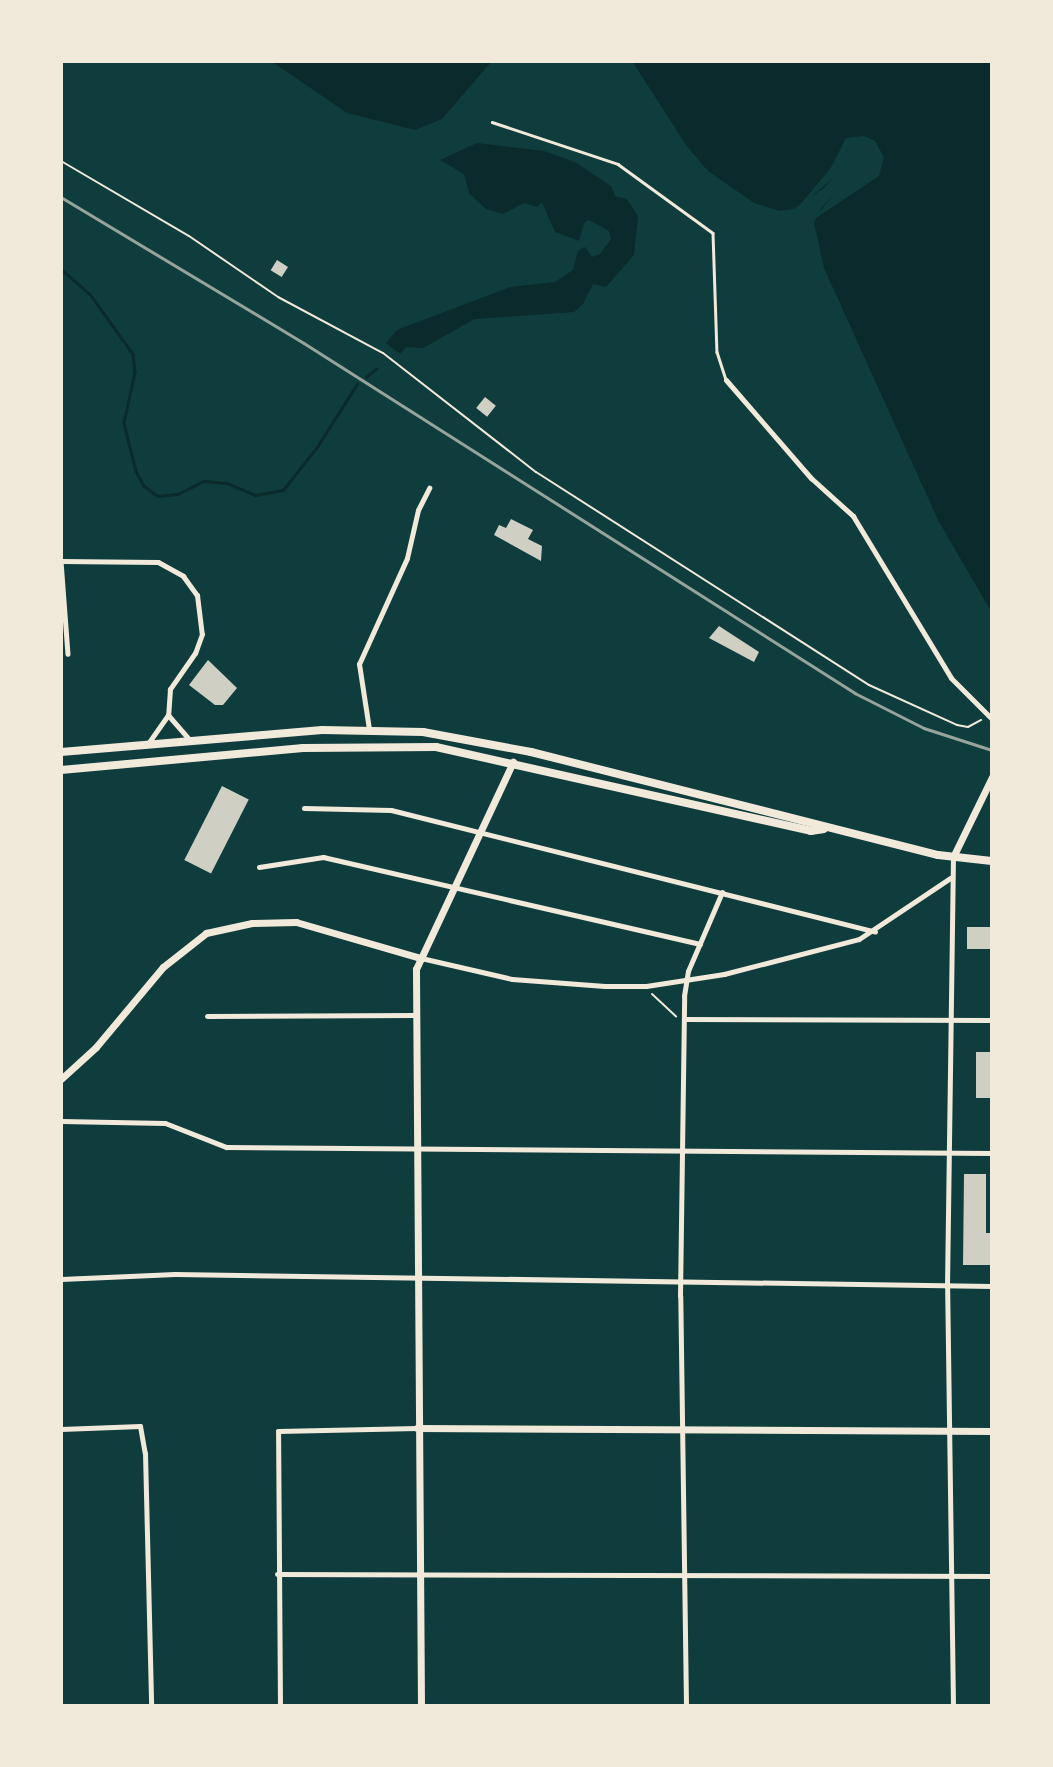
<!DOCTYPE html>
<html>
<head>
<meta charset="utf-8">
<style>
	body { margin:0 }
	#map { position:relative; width:1053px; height:1767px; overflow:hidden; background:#0f3d3e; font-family:Barlow,sans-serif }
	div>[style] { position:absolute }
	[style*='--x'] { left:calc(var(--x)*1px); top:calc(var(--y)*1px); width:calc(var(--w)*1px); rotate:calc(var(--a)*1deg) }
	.water>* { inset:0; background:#0a2a2b }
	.pier>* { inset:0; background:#0f3d3e }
	.stream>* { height:2.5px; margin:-1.25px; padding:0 1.25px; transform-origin:1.25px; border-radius:1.25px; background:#0a2a2b }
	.building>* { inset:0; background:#cfcfc3; transform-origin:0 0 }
	.path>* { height:2px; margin:-1px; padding:0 1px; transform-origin:1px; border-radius:1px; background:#f1e9da }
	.service>* { height:2.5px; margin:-1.25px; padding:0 1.25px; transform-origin:1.25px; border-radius:1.25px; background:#f1e9da }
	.pedestrian>* { height:4.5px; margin:-2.25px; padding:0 2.25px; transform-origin:2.25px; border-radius:2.25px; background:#f1e9da }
	.minor>* { height:5px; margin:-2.5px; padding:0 2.5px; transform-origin:2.5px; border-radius:2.5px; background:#f1e9da }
	.tertiary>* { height:7px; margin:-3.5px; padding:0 3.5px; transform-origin:3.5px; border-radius:3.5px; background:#f1e9da }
	.secondary>* { height:8px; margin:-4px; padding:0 4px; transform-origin:4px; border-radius:4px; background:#f1e9da }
	.rail>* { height:2.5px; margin:-1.25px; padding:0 1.25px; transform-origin:1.25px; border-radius:1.25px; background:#97a49c }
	span { translate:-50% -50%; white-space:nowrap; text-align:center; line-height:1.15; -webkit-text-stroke:7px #f1e9da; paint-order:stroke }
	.frame { position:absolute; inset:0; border:63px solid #f1e9da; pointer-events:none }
</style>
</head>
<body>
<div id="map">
	<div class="water">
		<div style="clip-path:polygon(271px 61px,492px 61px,442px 119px,415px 130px,347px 113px)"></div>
		<div style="clip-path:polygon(632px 61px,992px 61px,992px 613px,938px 520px,824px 268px,814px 223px,821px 208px,861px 168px,863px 157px,854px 155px,824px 188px,794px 209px,780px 211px,754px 203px,708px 171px,686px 145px)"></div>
		<div style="clip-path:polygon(477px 143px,544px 151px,575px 162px,611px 186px,615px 196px,627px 199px,638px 216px,634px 255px,606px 287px,593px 284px,583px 304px,574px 312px,475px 319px,423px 348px,406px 347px,400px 354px,386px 343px,397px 330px,510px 287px,555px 282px,573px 270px,578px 251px,585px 247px,592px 257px,600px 254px,611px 239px,609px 231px,589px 220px,584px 223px,579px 241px,555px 232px,542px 202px,537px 207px,524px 203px,503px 214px,486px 209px,469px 193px,464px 174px,440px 160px)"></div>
	</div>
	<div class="pier">
		<div style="clip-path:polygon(864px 136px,875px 141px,884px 157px,879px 176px,810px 222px,861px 165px,857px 157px,793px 213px,830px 169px,846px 138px)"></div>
	</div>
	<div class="stream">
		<div style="--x:61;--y:269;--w:38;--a:41"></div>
		<div style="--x:90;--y:294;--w:74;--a:54.4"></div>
		<div style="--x:133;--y:354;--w:18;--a:84"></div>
		<div style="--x:135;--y:372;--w:52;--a:102.2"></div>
		<div style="--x:124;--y:423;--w:49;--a:76"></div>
		<div style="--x:136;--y:471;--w:17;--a:62"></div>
		<div style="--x:144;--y:486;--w:17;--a:36"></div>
		<div style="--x:158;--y:496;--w:20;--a:-6"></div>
		<div style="--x:178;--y:494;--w:29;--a:-27"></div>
		<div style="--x:204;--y:481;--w:23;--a:5"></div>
		<div style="--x:227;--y:483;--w:30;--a:23"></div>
		<div style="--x:255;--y:495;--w:28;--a:-10"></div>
		<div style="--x:283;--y:490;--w:55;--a:-51.7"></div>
		<div style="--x:317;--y:447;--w:75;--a:-57.6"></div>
		<div style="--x:366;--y:377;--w:13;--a:-39"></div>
	</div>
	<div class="building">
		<div style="left:277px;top:260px;width:13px;height:12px;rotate:32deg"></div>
		<div style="left:485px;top:397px;width:14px;height:14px;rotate:39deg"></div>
		<div style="clip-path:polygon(511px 519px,533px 530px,528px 539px,542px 546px,541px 561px,494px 535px,499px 525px,506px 528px)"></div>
		<div style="clip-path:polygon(719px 626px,759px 652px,754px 662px,709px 638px)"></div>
		<div style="clip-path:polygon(208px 660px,237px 688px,223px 705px,215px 705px,189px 685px)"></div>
		<div style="left:222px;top:786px;width:30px;height:83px;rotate:27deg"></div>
		<div style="left:967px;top:927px;width:25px;height:22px"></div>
		<div style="left:976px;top:1052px;width:16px;height:46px"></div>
		<div style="clip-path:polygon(964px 1174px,986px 1174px,986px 1233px,992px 1233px,992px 1265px,963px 1265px)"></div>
	</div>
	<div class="path">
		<div style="--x:61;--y:161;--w:148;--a:30.4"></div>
		<div style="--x:189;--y:236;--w:108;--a:34.4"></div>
		<div style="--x:278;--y:297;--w:119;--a:28.1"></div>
		<div style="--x:383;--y:353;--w:194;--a:37.9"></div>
		<div style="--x:536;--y:472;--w:395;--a:32.6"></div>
		<div style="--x:869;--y:685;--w:97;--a:24.4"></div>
		<div style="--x:957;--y:725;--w:11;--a:10"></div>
		<div style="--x:968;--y:727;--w:15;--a:-28"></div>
		<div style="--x:652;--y:994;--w:33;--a:43"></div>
	</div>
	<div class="service">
		<div style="--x:492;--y:122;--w:133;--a:18.4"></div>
		<div style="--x:618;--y:164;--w:117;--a:36"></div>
		<div style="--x:713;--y:233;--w:119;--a:88.1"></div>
		<div style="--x:717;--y:352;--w:29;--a:72"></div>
	</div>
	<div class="pedestrian">
		<div style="--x:61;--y:561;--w:93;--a:85.7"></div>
	</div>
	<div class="minor">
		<div style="--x:726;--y:380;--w:130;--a:49.1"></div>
		<div style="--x:811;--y:478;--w:57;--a:42.1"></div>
		<div style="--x:853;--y:516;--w:189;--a:58.8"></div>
		<div style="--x:951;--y:678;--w:58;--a:45"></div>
		<div style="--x:61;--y:561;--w:97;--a:0.6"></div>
		<div style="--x:158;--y:562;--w:29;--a:29"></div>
		<div style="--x:183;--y:576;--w:24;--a:54"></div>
		<div style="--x:197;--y:595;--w:39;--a:83"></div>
		<div style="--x:202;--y:634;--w:20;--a:110"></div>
		<div style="--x:195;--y:653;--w:44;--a:124.8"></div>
		<div style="--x:170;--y:689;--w:26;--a:94"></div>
		<div style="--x:168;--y:715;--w:35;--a:125"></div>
		<div style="--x:168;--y:715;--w:33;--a:49"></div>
		<div style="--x:369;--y:729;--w:66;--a:-98.7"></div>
		<div style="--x:359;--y:664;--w:116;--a:-65.6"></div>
		<div style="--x:407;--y:558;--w:49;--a:-77.1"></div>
		<div style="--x:418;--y:510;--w:25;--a:-63"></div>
		<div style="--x:304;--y:808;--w:87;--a:1.3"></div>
		<div style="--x:391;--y:810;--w:499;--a:14.1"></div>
		<div style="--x:259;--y:867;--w:65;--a:-8.9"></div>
		<div style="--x:323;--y:857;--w:387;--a:13"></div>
		<div style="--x:421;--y:958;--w:93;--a:13"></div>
		<div style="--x:512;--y:979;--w:93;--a:4.3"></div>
		<div style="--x:605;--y:986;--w:41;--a:0"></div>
		<div style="--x:646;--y:986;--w:79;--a:-8.7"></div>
		<div style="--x:724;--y:974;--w:139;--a:-14.5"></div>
		<div style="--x:859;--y:939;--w:110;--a:-33.8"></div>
		<div style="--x:207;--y:1016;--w:208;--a:-0.3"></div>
		<div style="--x:684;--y:1019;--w:308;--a:0.2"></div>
		<div style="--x:61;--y:1121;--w:104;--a:1.1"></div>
		<div style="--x:165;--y:1123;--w:66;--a:21.5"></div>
		<div style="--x:226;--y:1147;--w:766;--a:0.45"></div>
		<div style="--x:61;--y:1279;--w:114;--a:-2.5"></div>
		<div style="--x:175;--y:1274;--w:817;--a:0.84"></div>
		<div style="--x:61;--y:1429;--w:79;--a:-2.2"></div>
		<div style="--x:140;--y:1426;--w:27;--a:80"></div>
		<div style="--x:145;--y:1453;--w:253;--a:88.6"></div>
		<div style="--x:277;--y:1574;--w:715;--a:0.16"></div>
		<div style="--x:280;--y:1706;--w:275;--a:-90.4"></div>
		<div style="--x:278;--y:1431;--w:139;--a:-1.2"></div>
		<div style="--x:686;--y:1706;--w:410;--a:-90.8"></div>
		<div style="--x:680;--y:1296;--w:300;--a:-89.2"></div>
		<div style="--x:684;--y:996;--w:25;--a:-81"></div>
		<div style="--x:688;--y:971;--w:86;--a:-66.7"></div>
		<div style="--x:953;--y:1706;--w:420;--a:-90.8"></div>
		<div style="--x:947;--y:1286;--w:429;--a:-89.2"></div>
	</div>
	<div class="tertiary">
		<div style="--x:953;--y:857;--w:89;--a:-64"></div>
		<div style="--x:61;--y:1079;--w:47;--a:-42.4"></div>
		<div style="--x:96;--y:1047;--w:104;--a:-50.1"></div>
		<div style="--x:163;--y:967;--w:55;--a:-38.3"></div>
		<div style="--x:206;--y:933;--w:47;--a:-12.3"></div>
		<div style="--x:252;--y:923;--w:44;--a:-1.3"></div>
		<div style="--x:296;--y:922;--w:130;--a:16.1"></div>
		<div style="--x:417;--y:1428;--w:575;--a:0.3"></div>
		<div style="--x:421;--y:1706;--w:737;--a:-90.39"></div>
		<div style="--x:416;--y:969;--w:229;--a:-64.9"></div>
	</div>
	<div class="secondary">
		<div style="--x:61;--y:752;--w:262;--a:-4.8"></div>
		<div style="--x:322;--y:730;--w:101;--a:1.1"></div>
		<div style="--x:423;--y:732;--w:110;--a:10.5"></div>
		<div style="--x:531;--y:752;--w:420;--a:14.2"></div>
		<div style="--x:938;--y:855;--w:54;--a:6.3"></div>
		<div style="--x:61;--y:770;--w:243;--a:-5.2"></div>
		<div style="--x:303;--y:748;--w:133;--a:-0.4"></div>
		<div style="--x:436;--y:747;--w:384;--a:12.6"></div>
		<div style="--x:811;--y:831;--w:13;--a:-9"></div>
	</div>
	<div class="rail">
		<div style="--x:61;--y:197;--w:283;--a:31"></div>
		<div style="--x:304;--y:343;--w:653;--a:32.42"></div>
		<div style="--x:855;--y:693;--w:77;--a:26.9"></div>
		<div style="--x:924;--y:728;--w:71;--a:17.9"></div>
	</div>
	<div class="frame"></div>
</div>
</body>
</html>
